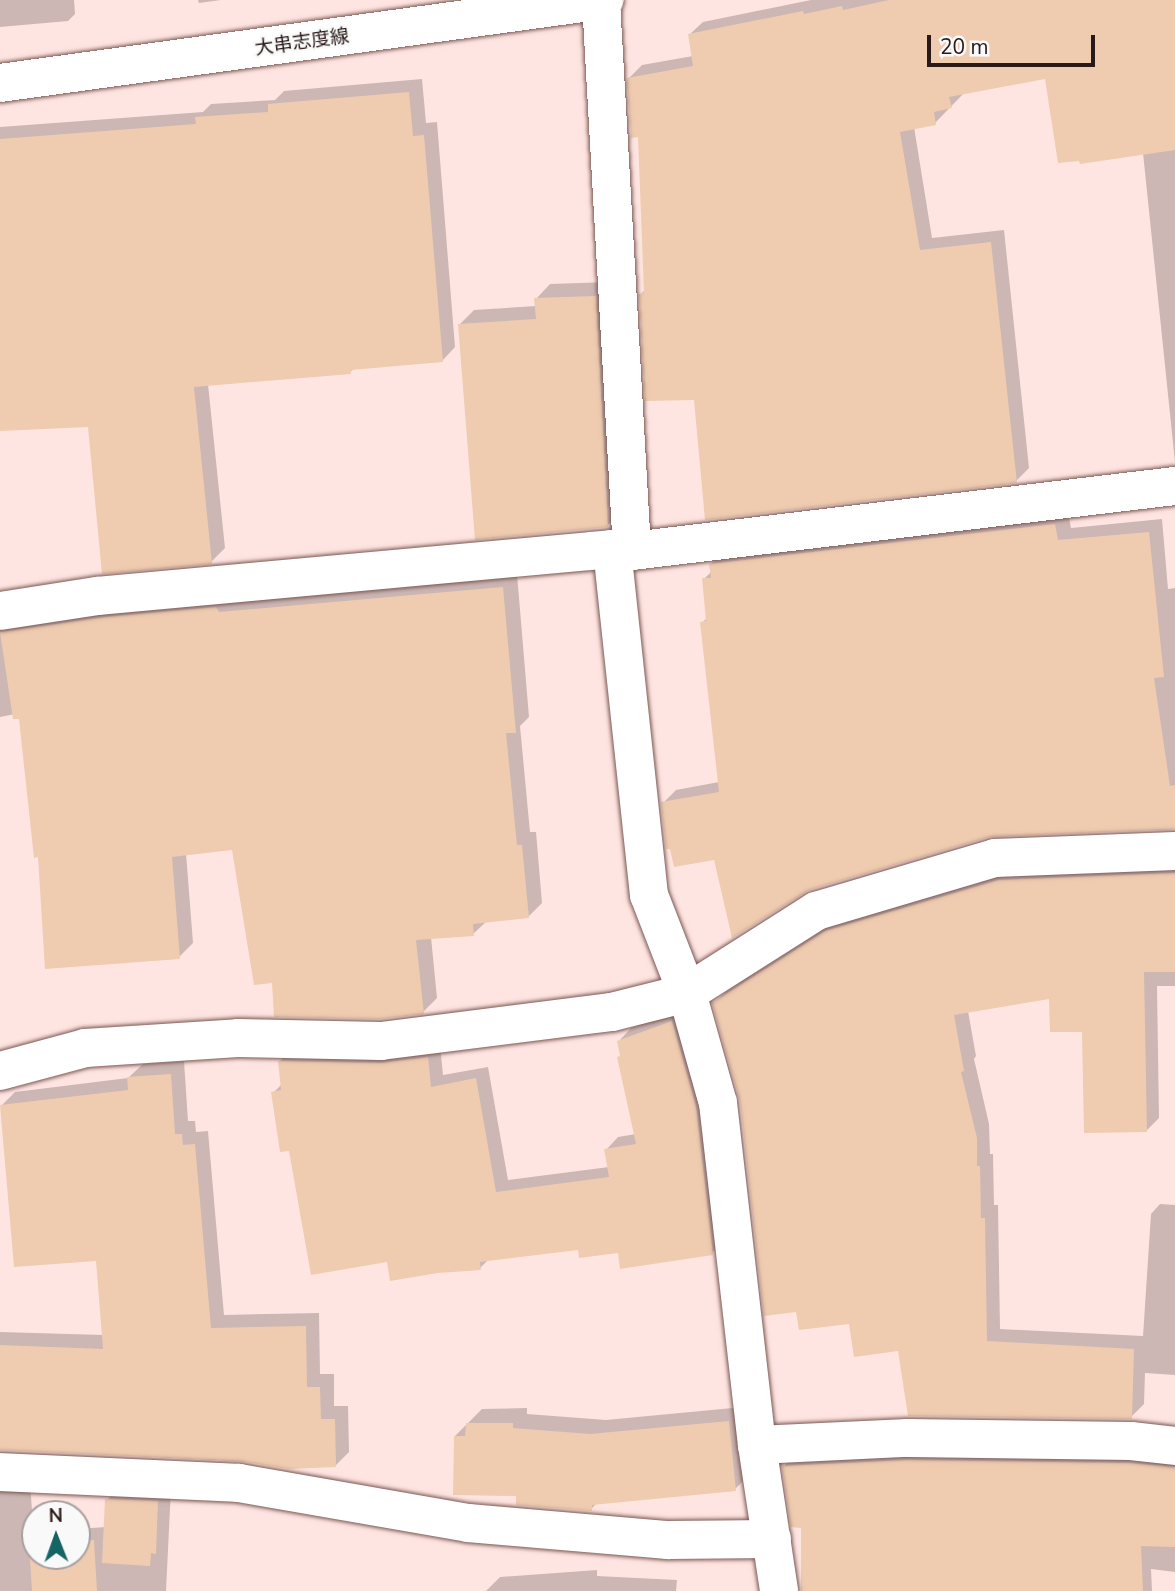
<!DOCTYPE html>
<html>
<head>
<meta charset="utf-8">
<style>
	body { margin:0 }
	#map { position:relative; width:1175px; height:1591px; overflow:hidden; background:#ffe5e1; font-family:"Nunito Sans","Noto Sans JP",sans-serif }
	div>[style] { position:absolute }
	[style*='--x'] { left:calc(var(--x)*1px); top:calc(var(--y)*1px); width:calc(var(--w)*1px); rotate:calc(var(--a)*1deg) }
	.shadow>* { inset:0; background:#0003 }
	.building>* { inset:0; background:#efccb0 }
	.roads { filter:drop-shadow(0 0 2px #7b5753) drop-shadow(0 0 2px #7b5753) }
	.street>* { height:38px; margin:-19px; padding:0 19px; transform-origin:19px; border-radius:19px; background:#fff }
	.secondary>* { height:38px; margin:-19px; padding:0 19px; transform-origin:19px; border-radius:19px; background:#fff }
	span { translate:-50% -50%; white-space:nowrap; text-align:center; line-height:1.15; -webkit-text-stroke:5px #f9f9f9; paint-order:stroke }
	.street-label { font-size:19px; color:#291a19 }
	.north { position:absolute; left:21px; top:1500px; width:70px; height:70px; box-sizing:border-box; background:#f9f9f9; border:2px solid #a6a09f; border-radius:50%; rotate:359deg; font-size:19px; font-weight:700; line-height:28px; text-align:center; color:#291a19 }
	.north::after { content:''; display:block; margin:auto; width:24px; height:32px; background:#156565; clip-path:polygon(50% 0,100% 100%,50% 72%,0 100%) }
	.scale { position:absolute; left:927px; top:35px; width:168px; height:32px; box-sizing:border-box; border:4px solid #291a19; border-top:0; padding-left:9px; font-size:21px; line-height:24px; white-space:nowrap; color:#291a19; -webkit-text-stroke:5px #f9f9f9; paint-order:stroke }
</style>
</head>
<body>
<div id="map">
	<div class="shadow">
		<div style="clip-path:polygon(0 0,74px 0,75px 14px,68px 21px,0 27px)"></div>
		<div style="clip-path:polygon(198px 0,221px 0,199px 3px)"></div>
		<div style="clip-path:polygon(811px 0,1175px 0,1175px 462px,1143px 153px,1047px 77px,965px 92px,935px 123px,914px 127px,932px 238px,1004px 230px,1029px 468px,1016px 481px,695px 398px,641px 294px,645px 290px,640px 135px,629px 78px,642px 65px,693px 56px,689px 35px,703px 22px)"></div>
		<div style="clip-path:polygon(422px 79px,426px 123px,437px 122px,455px 347px,442px 361px,355px 368px,350px 372px,208px 384px,225px 548px,211px 562px,90px 425px,0 429px,0 127px,203px 112px,211px 104px,275px 100px,284px 91px)"></div>
		<div style="clip-path:polygon(610px 282px,622px 511px,607px 526px,459px 325px,474px 310px,536px 306px,536px 299px,550px 284px)"></div>
		<div style="clip-path:polygon(1068px 512px,1071px 528px,1162px 519px,1168px 589px,1175px 588px,1175px 829px,989px 835px,715px 858px,663px 803px,676px 790px,719px 782px,702px 623px,708px 617px,704px 579px,712px 571px,711px 564px,724px 551px)"></div>
		<div style="clip-path:polygon(517px 574px,529px 717px,520px 726px,530px 832px,536px 832px,542px 903px,528px 917px,487px 921px,473px 934px,431px 937px,437px 998px,423px 1012px,273px 981px,234px 848px,186px 853px,193px 943px,179px 957px,39px 855px,20px 713px,0 717px,0 622px)"></div>
		<div style="clip-path:polygon(1175px 861px,1175px 986px,1157px 986px,1159px 1118px,1146px 1131px,1084px 1030px,1051px 997px,968px 1011px,976px 1056px,974px 1059px,989px 1124px,990px 1154px,993px 1154px,994px 1205px,998px 1205px,1000px 1329px,1143px 1336px,1151px 1214px,1160px 1204px,1175px 1205px,1175px 1375px,1145px 1373px,1144px 1404px,1131px 1417px,899px 1349px,851px 1322px,798px 1310px,714px 1003px,728px 990px,840px 919px,1013px 867px)"></div>
		<div style="clip-path:polygon(685px 1009px,725px 1240px,712px 1253px,580px 1248px,489px 1259px,480px 1268px,388px 1259px,290px 1149px,273px 1093px,282px 1084px,280px 1061px,292px 1049px,440px 1045px,443px 1075px,488px 1067px,508px 1180px,609px 1167px,606px 1150px,618px 1137px,636px 1134px,619px 1041px,631px 1028px)"></div>
		<div style="clip-path:polygon(184px 1061px,188px 1121px,195px 1121px,196px 1132px,208px 1131px,224px 1315px,319px 1313px,320px 1374px,334px 1374px,334px 1406px,348px 1406px,349px 1452px,335px 1466px,0 1449px,0 1332px,103px 1335px,98px 1259px,1px 1106px,15px 1092px,128px 1078px,143px 1064px)"></div>
		<div style="clip-path:polygon(743px 1407px,750px 1474px,735px 1489px,598px 1502px,591px 1509px,518px 1494px,455px 1436px,482px 1409px,527px 1408px,527px 1414px,606px 1420px)"></div>
		<div style="clip-path:polygon(1175px 1456px,1175px 1572px,1151px 1569px,1152px 1591px,801px 1591px,803px 1526px,784px 1466px,794px 1457px)"></div>
		<div style="clip-path:polygon(0 1474px,30px 1481px,35px 1556px,77px 1556px,77px 1529px,106px 1527px,107px 1500px,121px 1486px,171px 1488px,166px 1591px,0 1591px)"></div>
		<div style="clip-path:polygon(597px 1570px,597px 1576px,677px 1580px,676px 1591px,486px 1591px,500px 1577px)"></div>
	</div>
	<div class="building">
		<div style="clip-path:polygon(889px 0,1175px 0,1175px 150px,1080px 164px,1079px 161px,1058px 163px,1045px 79px,949px 97px,952px 108px,934px 112px,936px 125px,900px 132px,920px 250px,991px 242px,1017px 483px,705px 520px,694px 400px,645px 401px,639px 294px,644px 293px,638px 137px,631px 138px,627px 78px,693px 66px,688px 34px,803px 11px,804px 14px,842px 6px,843px 10px)"></div>
		<div style="clip-path:polygon(409px 92px,413px 136px,424px 135px,443px 362px,351px 370px,351px 374px,194px 387px,212px 564px,102px 574px,88px 427px,0 431px,0 139px,196px 124px,195px 117px,268px 112px,268px 104px)"></div>
		<div style="clip-path:polygon(596px 296px,608px 527px,475px 540px,458px 324px,536px 319px,534px 298px)"></div>
		<div style="clip-path:polygon(1055px 524px,1058px 540px,1149px 532px,1164px 677px,1154px 678px,1170px 786px,1175px 785px,1175px 829px,989px 837px,809px 890px,732px 938px,714px 860px,674px 867px,670px 849px,666px 849px,661px 802px,719px 792px,700px 622px,706px 621px,702px 578px,711px 578px,709px 564px)"></div>
		<div style="clip-path:polygon(503px 587px,516px 733px,506px 733px,517px 845px,522px 845px,529px 918px,473px 924px,474px 936px,416px 940px,424px 1014px,380px 1019px,274px 1017px,272px 983px,254px 985px,232px 850px,172px 857px,180px 959px,45px 969px,38px 857px,34px 858px,19px 719px,13px 719px,0 632px,105px 617px,216px 607px,219px 612px)"></div>
		<div style="clip-path:polygon(1175px 873px,1175px 972px,1144px 972px,1147px 1132px,1084px 1133px,1082px 1032px,1050px 1032px,1049px 999px,954px 1015px,964px 1071px,961px 1072px,977px 1138px,977px 1166px,980px 1166px,981px 1218px,985px 1218px,987px 1341px,1134px 1349px,1132px 1419px,908px 1416px,898px 1351px,854px 1357px,849px 1324px,799px 1330px,796px 1312px,764px 1316px,740px 1101px,712px 1003px,825px 931px,999px 880px)"></div>
		<div style="clip-path:polygon(672px 1021px,696px 1107px,713px 1255px,620px 1269px,618px 1253px,579px 1258px,578px 1250px,480px 1262px,481px 1270px,438px 1273px,390px 1281px,387px 1262px,311px 1275px,289px 1151px,280px 1152px,271px 1092px,281px 1090px,278px 1061px,381px 1063px,428px 1057px,431px 1087px,476px 1078px,496px 1192px,609px 1177px,604px 1149px,636px 1144px,617px 1057px,620px 1056px,617px 1041px)"></div>
		<div style="clip-path:polygon(171px 1074px,175px 1134px,182px 1134px,183px 1145px,195px 1144px,211px 1328px,306px 1326px,307px 1387px,320px 1387px,321px 1419px,335px 1419px,336px 1467px,289px 1469px,240px 1461px,0 1450px,0 1345px,103px 1349px,96px 1261px,14px 1267px,0 1105px,128px 1090px,127px 1077px)"></div>
		<div style="clip-path:polygon(729px 1421px,736px 1491px,592px 1505px,592px 1511px,516px 1505px,516px 1496px,453px 1495px,454px 1436px,465px 1436px,466px 1423px,513px 1423px,513px 1428px,590px 1434px)"></div>
		<div style="clip-path:polygon(908px 1460px,1130px 1463px,1175px 1467px,1175px 1547px,1141px 1546px,1143px 1591px,801px 1591px,801px 1528px,791px 1527px,782px 1466px)"></div>
		<div style="clip-path:polygon(105px 1499px,158px 1501px,156px 1554px,151px 1553px,150px 1566px,102px 1563px)"></div>
		<div style="clip-path:polygon(94px 1540px,97px 1591px,32px 1591px,29px 1543px,35px 1543px,35px 1556px,77px 1556px,77px 1541px)"></div>
	</div>
	<div class="roads">
		<div class="street">
			<div style="--x:601;--y:1;--w:551;--a:86.77"></div>
			<div style="--x:612;--y:549;--w:348;--a:83.9"></div>
			<div style="--x:649;--y:895;--w:105;--a:68.8"></div>
			<div style="--x:687;--y:993;--w:114;--a:74.3"></div>
			<div style="--x:718;--y:1103;--w:344;--a:83.5"></div>
			<div style="--x:757;--y:1445;--w:148;--a:81.4"></div>
			<div style="--x:0;--y:611;--w:98;--a:-8.8"></div>
			<div style="--x:97;--y:596;--w:517;--a:-5.21"></div>
			<div style="--x:612;--y:549;--w:20;--a:6"></div>
			<div style="--x:632;--y:551;--w:547;--a:-6.83"></div>
			<div style="--x:0;--y:1071;--w:88;--a:-15.1"></div>
			<div style="--x:85;--y:1048;--w:153;--a:-3.7"></div>
			<div style="--x:238;--y:1038;--w:143;--a:1.2"></div>
			<div style="--x:381;--y:1041;--w:233;--a:-7.2"></div>
			<div style="--x:612;--y:1012;--w:77;--a:-14.2"></div>
			<div style="--x:687;--y:993;--w:153;--a:-32.4"></div>
			<div style="--x:816;--y:911;--w:187;--a:-16.5"></div>
			<div style="--x:995;--y:858;--w:180;--a:-2.2"></div>
			<div style="--x:757;--y:1445;--w:151;--a:-2.7"></div>
			<div style="--x:908;--y:1438;--w:223;--a:0.8"></div>
			<div style="--x:1131;--y:1441;--w:44;--a:6.5"></div>
			<div style="--x:0;--y:1472;--w:239;--a:2.6"></div>
			<div style="--x:239;--y:1483;--w:232;--a:9.9"></div>
			<div style="--x:468;--y:1523;--w:201;--a:4.9"></div>
			<div style="--x:668;--y:1540;--w:104;--a:-0.6"></div>
		</div>
		<div class="secondary">
			<div style="--x:0;--y:83;--w:610;--a:-7.82"></div>
		</div>
	</div>
	<div class="street-label">
		<span style="left:302px;top:43px;rotate:-8deg">大串志度線</span>
	</div>
	<div class="north">N</div>
	<div class="scale">20 m</div>
</div>
</body>
</html>
